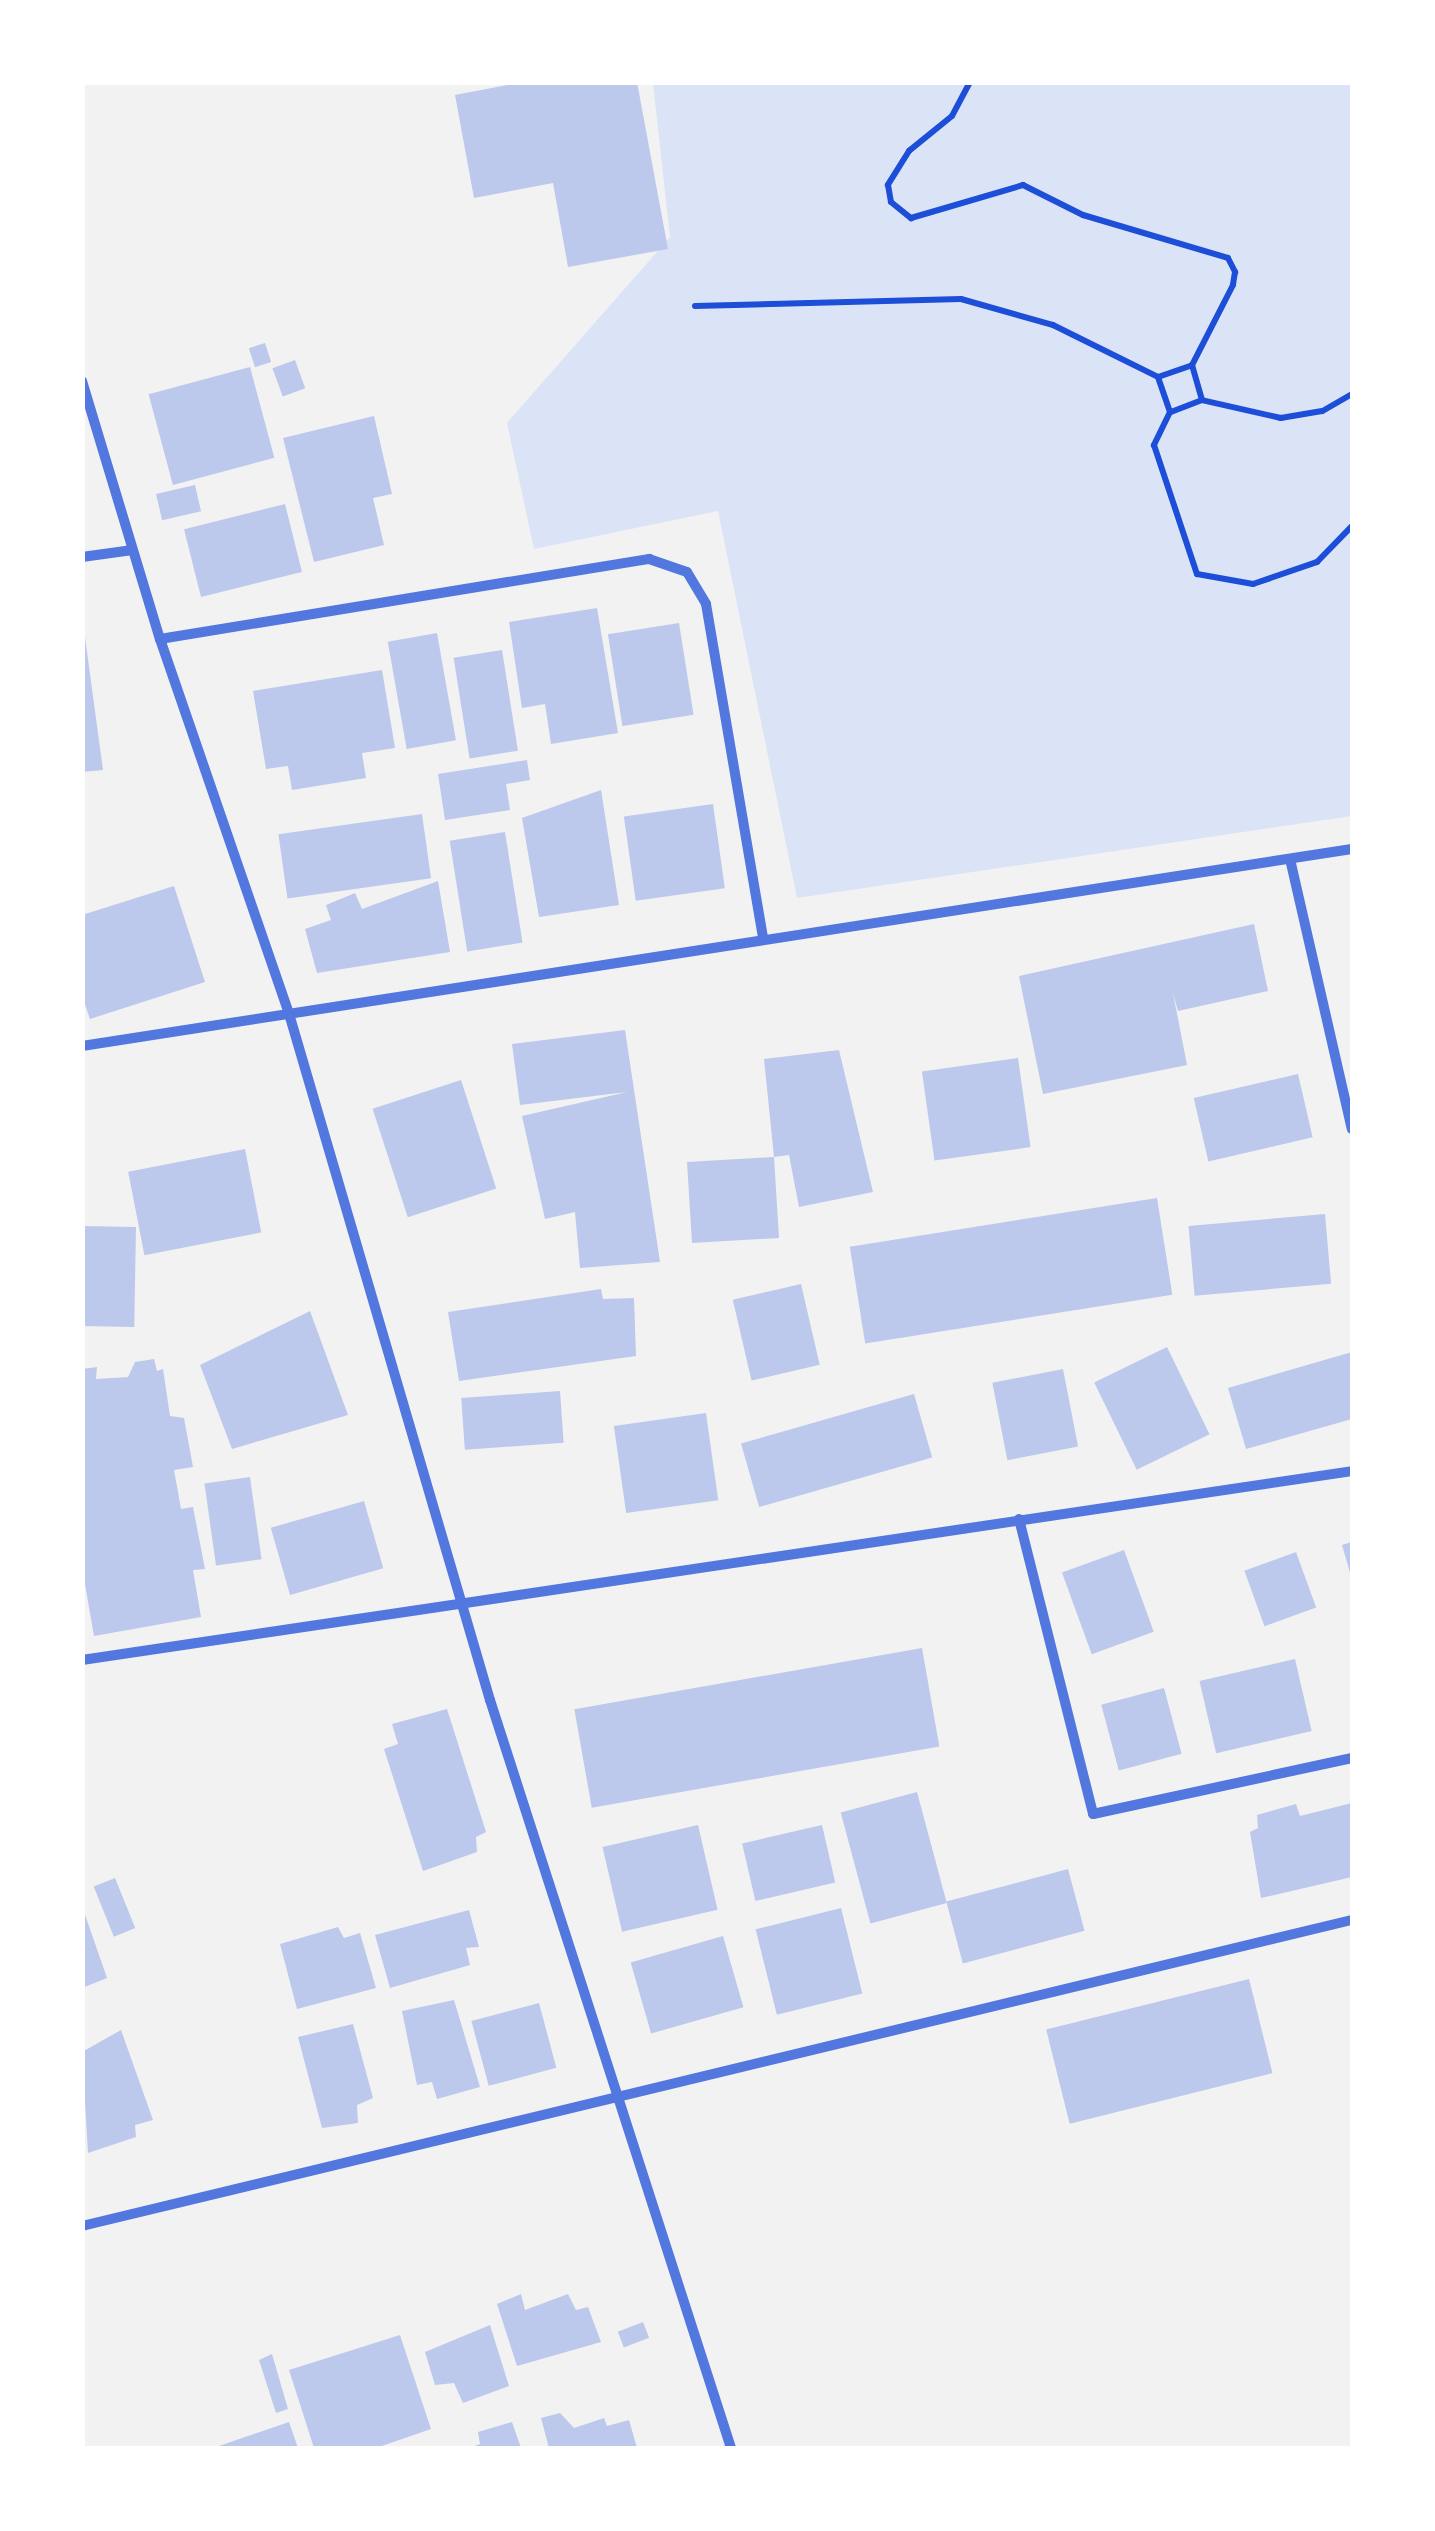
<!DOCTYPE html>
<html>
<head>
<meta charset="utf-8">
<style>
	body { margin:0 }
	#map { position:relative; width:1435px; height:2531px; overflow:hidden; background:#f2f2f2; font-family:Manrope,sans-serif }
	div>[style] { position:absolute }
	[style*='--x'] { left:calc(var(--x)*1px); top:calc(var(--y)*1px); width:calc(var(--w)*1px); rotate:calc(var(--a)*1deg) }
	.green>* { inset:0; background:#dbe4f7 }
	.building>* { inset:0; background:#bdc9ec; transform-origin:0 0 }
	.path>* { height:6px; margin:-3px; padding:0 3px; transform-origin:3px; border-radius:3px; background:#1d4ed8 }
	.minor>* { height:10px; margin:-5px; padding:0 5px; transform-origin:5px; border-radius:5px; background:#5277de }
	span { translate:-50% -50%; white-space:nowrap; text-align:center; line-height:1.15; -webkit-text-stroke:10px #fff; paint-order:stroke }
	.frame { position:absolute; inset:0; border:85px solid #fff; pointer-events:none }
</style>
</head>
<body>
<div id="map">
	<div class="green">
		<div style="clip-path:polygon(653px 83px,1352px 83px,1352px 816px,797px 898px,718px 511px,534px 549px,507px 423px,670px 237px)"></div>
	</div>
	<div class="building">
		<div style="clip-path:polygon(523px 82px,637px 82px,668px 249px,568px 267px,553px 183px,474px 198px,455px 95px)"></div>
		<div style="left:265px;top:343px;width:20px;height:17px;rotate:72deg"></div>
		<div style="left:295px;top:360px;width:30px;height:24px;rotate:70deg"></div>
		<div style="left:250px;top:367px;width:94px;height:105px;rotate:75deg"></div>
		<div style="clip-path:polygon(374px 416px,392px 494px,373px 498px,384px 545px,314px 562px,283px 438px)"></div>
		<div style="left:195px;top:485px;width:27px;height:40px;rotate:77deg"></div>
		<div style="left:285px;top:504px;width:70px;height:104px;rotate:76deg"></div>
		<div style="clip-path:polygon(597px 608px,618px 733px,551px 744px,545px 704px,522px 708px,509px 622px)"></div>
		<div style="clip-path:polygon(82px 615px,103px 770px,82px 772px)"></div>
		<div style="left:679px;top:623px;width:93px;height:72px;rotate:81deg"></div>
		<div style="left:437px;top:633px;width:109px;height:50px;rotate:80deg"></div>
		<div style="left:502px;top:650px;width:102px;height:49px;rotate:81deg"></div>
		<div style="clip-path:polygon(382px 670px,395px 748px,362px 753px,366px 778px,292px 790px,288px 766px,266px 769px,253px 691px)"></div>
		<div style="clip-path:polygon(527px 760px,530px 780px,506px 784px,510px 810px,445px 820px,438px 774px)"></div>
		<div style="clip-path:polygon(601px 790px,619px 905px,539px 917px,522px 818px)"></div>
		<div style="left:713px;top:804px;width:85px;height:90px;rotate:82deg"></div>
		<div style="left:422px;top:814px;width:65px;height:145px;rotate:82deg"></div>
		<div style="left:505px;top:832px;width:112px;height:56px;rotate:81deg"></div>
		<div style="clip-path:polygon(438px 881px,450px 952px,317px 973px,305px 929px,331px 920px,326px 905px,355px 893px,362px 909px)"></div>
		<div style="clip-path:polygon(174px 886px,205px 982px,90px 1019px,82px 996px,82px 915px)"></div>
		<div style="clip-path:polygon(1254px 924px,1268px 991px,1178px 1011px,1173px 993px,1187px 1065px,1043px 1094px,1019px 976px)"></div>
		<div style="clip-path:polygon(625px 1030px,660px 1262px,580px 1268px,575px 1212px,545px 1219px,522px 1116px,627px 1092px,520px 1105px,512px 1044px)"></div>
		<div style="clip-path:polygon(839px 1050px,873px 1192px,799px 1207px,789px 1155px,774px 1157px,779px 1238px,692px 1243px,687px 1162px,774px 1157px,764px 1059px)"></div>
		<div style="left:1018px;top:1058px;width:90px;height:97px;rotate:82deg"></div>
		<div style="left:1298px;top:1074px;width:65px;height:107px;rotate:77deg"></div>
		<div style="left:461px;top:1080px;width:114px;height:93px;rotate:72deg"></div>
		<div style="left:245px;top:1149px;width:85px;height:119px;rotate:79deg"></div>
		<div style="left:1157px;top:1198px;width:98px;height:311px;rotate:81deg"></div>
		<div style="left:1325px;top:1214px;width:70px;height:137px;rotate:85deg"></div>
		<div style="left:82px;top:1226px;width:54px;height:100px;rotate:1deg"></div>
		<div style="left:801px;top:1284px;width:83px;height:70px;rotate:77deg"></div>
		<div style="clip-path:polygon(601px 1289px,603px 1299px,634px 1298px,636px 1356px,459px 1381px,448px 1312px)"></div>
		<div style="clip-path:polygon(310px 1311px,348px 1415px,232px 1449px,200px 1365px)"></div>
		<div style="left:1167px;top:1347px;width:97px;height:81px;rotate:64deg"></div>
		<div style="clip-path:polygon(1352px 1352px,1352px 1419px,1246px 1449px,1228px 1388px)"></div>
		<div style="clip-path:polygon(154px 1359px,157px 1371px,163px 1369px,170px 1416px,184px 1418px,193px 1467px,174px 1470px,181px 1509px,193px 1507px,205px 1569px,193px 1570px,201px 1617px,94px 1636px,82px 1567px,82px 1369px,97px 1367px,96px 1379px,128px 1377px,135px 1362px)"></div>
		<div style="left:1063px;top:1369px;width:79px;height:72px;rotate:79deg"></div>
		<div style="left:560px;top:1391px;width:52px;height:99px;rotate:86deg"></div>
		<div style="left:914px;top:1394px;width:66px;height:180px;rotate:74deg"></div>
		<div style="left:706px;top:1413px;width:88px;height:93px;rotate:82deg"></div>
		<div style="left:250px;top:1477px;width:83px;height:46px;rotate:82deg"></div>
		<div style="left:364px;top:1501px;width:70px;height:97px;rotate:74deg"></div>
		<div style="clip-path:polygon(1352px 1542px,1352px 1576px,1351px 1576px,1342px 1545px)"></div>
		<div style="left:1124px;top:1550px;width:87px;height:66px;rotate:70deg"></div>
		<div style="left:1296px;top:1552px;width:59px;height:55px;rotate:70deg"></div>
		<div style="left:922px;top:1648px;width:100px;height:353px;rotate:80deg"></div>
		<div style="left:1295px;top:1659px;width:74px;height:98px;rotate:77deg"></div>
		<div style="left:1164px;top:1688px;width:68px;height:65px;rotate:75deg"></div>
		<div style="clip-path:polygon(447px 1709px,486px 1832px,476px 1837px,477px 1852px,423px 1871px,384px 1749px,398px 1744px,392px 1724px)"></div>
		<div style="left:917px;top:1792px;width:115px;height:79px;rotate:75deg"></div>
		<div style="clip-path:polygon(1352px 1803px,1352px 1877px,1261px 1898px,1250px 1832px,1258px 1828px,1257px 1815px,1296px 1804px,1300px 1816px)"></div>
		<div style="left:698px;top:1825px;width:87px;height:98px;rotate:77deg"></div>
		<div style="left:822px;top:1825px;width:59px;height:82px;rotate:77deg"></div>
		<div style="left:1068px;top:1869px;width:64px;height:126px;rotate:75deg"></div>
		<div style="left:115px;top:1878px;width:54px;height:23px;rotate:68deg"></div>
		<div style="clip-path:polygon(82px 1906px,107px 1978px,82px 1988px)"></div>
		<div style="left:841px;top:1908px;width:88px;height:88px;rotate:76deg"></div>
		<div style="clip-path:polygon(469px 1910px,479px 1947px,466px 1948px,470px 1965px,390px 1988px,375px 1935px)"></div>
		<div style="clip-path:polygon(338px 1927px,344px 1938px,360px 1933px,376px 1988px,297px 2009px,280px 1944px)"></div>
		<div style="left:723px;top:1936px;width:74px;height:96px;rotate:74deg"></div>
		<div style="left:1249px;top:1979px;width:97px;height:209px;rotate:76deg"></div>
		<div style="clip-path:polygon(454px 2000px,480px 2087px,437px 2099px,432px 2082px,417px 2085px,402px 2011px)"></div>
		<div style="left:539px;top:2003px;width:67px;height:70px;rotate:75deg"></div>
		<div style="clip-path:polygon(353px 2024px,373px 2098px,357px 2105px,358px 2123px,322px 2128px,298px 2037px)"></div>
		<div style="clip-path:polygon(121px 2030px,153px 2120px,135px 2125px,136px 2137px,88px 2153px,82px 2052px)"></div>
		<div style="clip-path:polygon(521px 2294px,525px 2310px,568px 2294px,576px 2310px,588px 2307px,601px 2342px,517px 2366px,497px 2304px)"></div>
		<div style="left:643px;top:2322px;width:17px;height:27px;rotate:69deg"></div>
		<div style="clip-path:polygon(490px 2325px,509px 2386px,463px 2403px,454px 2383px,435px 2385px,425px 2352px)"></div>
		<div style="clip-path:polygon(400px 2335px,431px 2429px,376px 2448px,314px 2448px,289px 2370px)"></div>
		<div style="clip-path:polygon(272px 2354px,288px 2409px,276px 2413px,259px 2360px)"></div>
		<div style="clip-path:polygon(560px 2413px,574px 2428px,604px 2418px,607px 2426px,629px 2420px,637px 2448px,549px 2448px,541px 2418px)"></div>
		<div style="clip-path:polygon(289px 2422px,298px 2448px,213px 2448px)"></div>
		<div style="clip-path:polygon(512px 2422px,521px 2448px,470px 2448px,480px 2444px,478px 2432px)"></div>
	</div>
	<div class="path">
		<div style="--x:970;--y:82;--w:38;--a:118"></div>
		<div style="--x:952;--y:116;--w:55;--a:140.9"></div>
		<div style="--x:909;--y:151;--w:40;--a:122"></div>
		<div style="--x:888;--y:185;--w:17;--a:80"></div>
		<div style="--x:891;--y:202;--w:26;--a:39"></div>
		<div style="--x:911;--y:218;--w:117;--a:-16.4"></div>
		<div style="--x:1023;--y:185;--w:67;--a:26.6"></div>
		<div style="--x:1083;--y:215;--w:151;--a:16.5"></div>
		<div style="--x:1228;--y:258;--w:16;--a:63"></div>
		<div style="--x:1235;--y:272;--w:13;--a:99"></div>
		<div style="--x:1233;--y:285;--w:90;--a:117.1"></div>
		<div style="--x:1192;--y:365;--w:36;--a:74"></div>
		<div style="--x:695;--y:306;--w:266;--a:-1.5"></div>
		<div style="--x:961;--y:299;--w:96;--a:15.8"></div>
		<div style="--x:1053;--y:325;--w:117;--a:26.3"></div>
		<div style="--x:1352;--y:394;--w:34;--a:150"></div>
		<div style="--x:1322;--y:411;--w:42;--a:170.3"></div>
		<div style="--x:1281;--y:418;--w:81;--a:-167.2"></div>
		<div style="--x:1202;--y:400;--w:34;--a:159"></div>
		<div style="--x:1170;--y:412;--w:37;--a:116"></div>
		<div style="--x:1154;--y:445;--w:136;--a:71.6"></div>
		<div style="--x:1197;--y:574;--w:57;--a:10.1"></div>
		<div style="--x:1253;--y:584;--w:68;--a:-19"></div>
		<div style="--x:1317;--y:562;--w:50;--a:-45.8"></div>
		<div style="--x:1170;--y:412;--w:37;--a:-109"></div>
		<div style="--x:1158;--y:377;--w:36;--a:-19"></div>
	</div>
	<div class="minor">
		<div style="--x:82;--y:381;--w:270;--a:73.2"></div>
		<div style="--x:160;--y:639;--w:400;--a:71"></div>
		<div style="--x:290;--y:1017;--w:712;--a:73.68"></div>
		<div style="--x:490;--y:1700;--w:786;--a:72.14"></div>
		<div style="--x:82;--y:557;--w:51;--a:-7.8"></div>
		<div style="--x:160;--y:639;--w:496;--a:-9.3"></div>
		<div style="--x:649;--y:559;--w:40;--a:18.9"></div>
		<div style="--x:687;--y:572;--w:37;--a:59"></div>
		<div style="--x:706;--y:604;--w:339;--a:80.3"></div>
		<div style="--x:1290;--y:859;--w:277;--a:77.1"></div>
		<div style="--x:82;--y:1046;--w:1285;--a:-8.82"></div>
		<div style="--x:1019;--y:1519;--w:304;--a:75.9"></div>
		<div style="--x:1093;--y:1814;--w:265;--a:-12.2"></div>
		<div style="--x:82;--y:1660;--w:1284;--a:-8.46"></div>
		<div style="--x:82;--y:2226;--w:1306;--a:-13.55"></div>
	</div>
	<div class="frame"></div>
</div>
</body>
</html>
